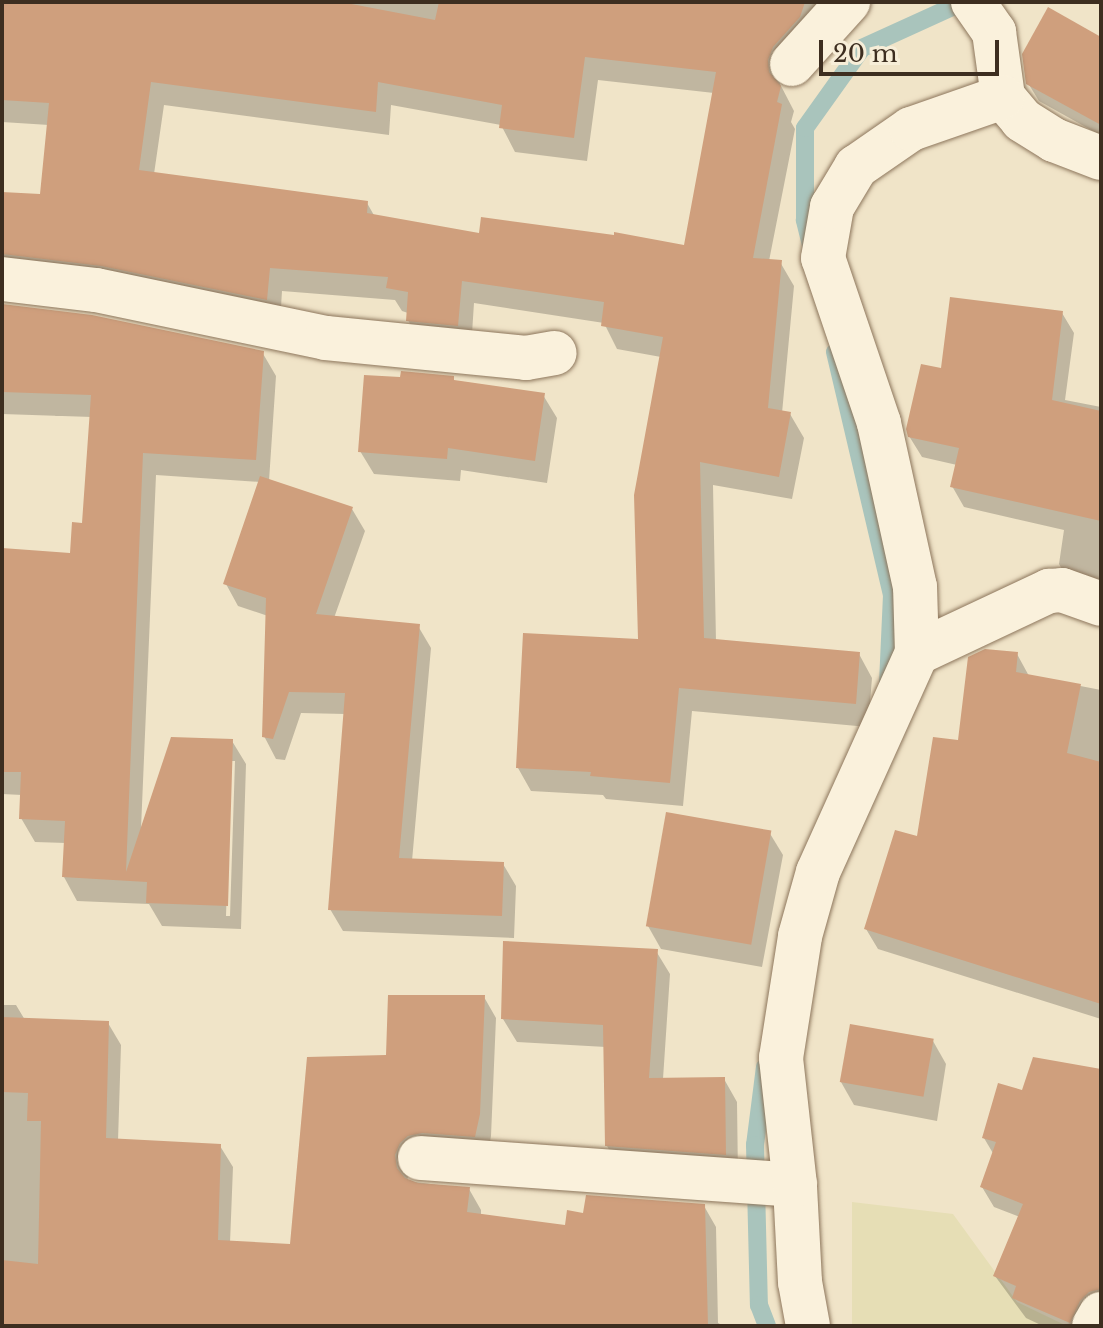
<!DOCTYPE html>
<html>
<head>
<meta charset="utf-8">
<style>
	body { margin:0 }
	#map { position:relative; width:1103px; height:1328px; overflow:hidden; background:#f0e4c8; font-family:"Libre Baskerville",serif }
	div>[style] { position:absolute }
	[style*='--x'] { left:calc(var(--x)*1px); top:calc(var(--y)*1px); width:calc(var(--w)*1px); rotate:calc(var(--a)*1deg) }
	.farmland>* { inset:0; background:#e6deb5 }
	.shadow>* { inset:0; background:#0003 }
	.stream>* { height:18px; margin:-9px; padding:0 9px; transform-origin:9px; border-radius:9px; background:#a9c4bc }
	.building>* { inset:0; background:#cf9f7d; transform-origin:0 0 }
	.roads { filter:drop-shadow(0 0 2px #8d765c) drop-shadow(0 0 2px #8d765c) }
	.minor>* { height:44px; margin:-22px; padding:0 22px; transform-origin:22px; border-radius:22px; background:#faf1dc }
	span { translate:-50% -50%; white-space:nowrap; text-align:center; line-height:1.15; -webkit-text-stroke:6px #f7eed8; paint-order:stroke }
	.frame { position:absolute; inset:0; border:4px solid #3d2e20; pointer-events:none }
	.scale { position:absolute; left:819px; top:40px; width:180px; height:36px; box-sizing:border-box; border:4px solid #3d2e20; border-top:0; padding-left:10px; font-size:24px; line-height:28px; white-space:nowrap; color:#3d2e20; -webkit-text-stroke:6px #f7eed8; paint-order:stroke }
</style>
</head>
<body>
<div id="map">
	<div class="farmland">
		<div style="clip-path:polygon(852px 1202px,953px 1214px,1017px 1302px,1067px 1326px,852px 1326px)"></div>
	</div>
	<div class="shadow">
		<div style="clip-path:polygon(evenodd,2px 2px,824px 2px,780px 84px,794px 111px,791px 122px,795px 129px,769px 261px,780px 262px,794px 286px,782px 413px,790px 414px,804px 438px,792px 499px,713px 485px,716px 641px,859px 654px,872px 678px,868px 727px,692px 711px,683px 806px,606px 799px,603px 795px,531px 791px,518px 768px,640px 641px,661px 357px,617px 349px,604px 323px,474px 303px,471px 349px,421px 344px,408px 320px,408px 313px,402px 311px,395px 300px,282px 291px,280px 323px,2px 283px,2px 194px,42px 196px,49px 125px,2px 122px,2px 2px,598px 80px,714px 93px,685px 247px,481px 236px,375px 217px,367px 203px,154px 174px,164px 105px,389px 135px,391px 105px,501px 125px,515px 152px,587px 161px,598px 80px)"></div>
		<div style="clip-path:polygon(1101px 40px,1101px 134px,1100px 135px,1039px 101px,1028px 83px)"></div>
		<div style="clip-path:polygon(evenodd,2px 306px,262px 352px,276px 376px,269px 481px,352px 509px,365px 531px,334px 618px,418px 626px,431px 648px,412px 861px,503px 864px,516px 886px,514px 938px,343px 931px,330px 909px,345px 714px,301px 713px,285px 760px,276px 759px,264px 736px,268px 616px,238px 606px,226px 584px,260px 482px,156px 475px,141px 829px,232px 741px,246px 764px,241px 929px,162px 926px,149px 904px,77px 901px,64px 877px,66px 843px,35px 842px,21px 818px,22px 795px,2px 794px,2px 550px,72px 555px,84px 525px,92px 417px,2px 414px,2px 306px,231px 761px,235px 761px,230px 916px,226px 916px,231px 761px)"></div>
		<div style="clip-path:polygon(1062px 313px,1074px 333px,1065px 400px,1101px 407px,1101px 592px,1071px 584px,1059px 564px,1064px 530px,964px 507px,952px 486px,957px 465px,922px 457px,909px 436px,943px 370px)"></div>
		<div style="clip-path:polygon(453px 378px,455px 382px,543px 395px,557px 418px,547px 483px,461px 470px,460px 481px,374px 474px,360px 451px,402px 380px)"></div>
		<div style="clip-path:polygon(1017px 654px,1029px 676px,1101px 690px,1101px 1019px,878px 949px,866px 929px,919px 839px,960px 743px)"></div>
		<div style="clip-path:polygon(769px 832px,783px 855px,762px 967px,661px 949px,648px 926px)"></div>
		<div style="clip-path:polygon(656px 951px,670px 974px,663px 1079px,724px 1079px,737px 1102px,738px 1177px,620px 1169px,607px 1146px,606px 1047px,517px 1042px,503px 1019px)"></div>
		<div style="clip-path:polygon(484px 997px,496px 1018px,491px 1136px,487px 1158px,411px 1165px,407px 1181px,469px 1189px,481px 1210px,481px 1216px,567px 1228px,585px 1215px,704px 1206px,716px 1227px,718px 1323px,724px 1326px,2px 1326px,2px 1005px,16px 1005px,25px 1020px,108px 1023px,121px 1045px,118px 1141px,220px 1146px,233px 1167px,230px 1243px,292px 1247px,388px 1057px)"></div>
		<div style="clip-path:polygon(933px 1041px,946px 1064px,937px 1121px,854px 1105px,841px 1082px)"></div>
		<div style="clip-path:polygon(1101px 1071px,1101px 1312px,1088px 1326px,1043px 1326px,1026px 1318px,995px 1276px,1020px 1217px,994px 1207px,982px 1187px,994px 1155px,984px 1138px,1024px 1092px)"></div>
	</div>
	<div class="stream">
		<div style="--x:812;--y:249;--w:30;--a:-104"></div>
		<div style="--x:805;--y:220;--w:92;--a:-90"></div>
		<div style="--x:805;--y:128;--w:98;--a:-54.5"></div>
		<div style="--x:862;--y:48;--w:111;--a:-24.5"></div>
		<div style="--x:835;--y:352;--w:250;--a:76.8"></div>
		<div style="--x:892;--y:595;--w:89;--a:92.6"></div>
		<div style="--x:765;--y:1067;--w:79;--a:97.3"></div>
		<div style="--x:755;--y:1145;--w:160;--a:88.6"></div>
		<div style="--x:759;--y:1305;--w:22;--a:69"></div>
	</div>
	<div class="building">
		<div style="clip-path:polygon(evenodd,2px 2px,341px 2px,435px 20px,439px 2px,805px 2px,800px 17px,773px 47px,768px 60px,769px 72px,781px 86px,777px 102px,782px 104px,753px 258px,782px 260px,768px 408px,791px 412px,779px 477px,700px 462px,704px 638px,860px 652px,856px 704px,679px 688px,670px 783px,590px 776px,591px 772px,516px 768px,523px 633px,638px 639px,634px 495px,663px 337px,601px 326px,604px 302px,462px 281px,458px 326px,406px 321px,408px 292px,386px 288px,388px 277px,270px 268px,267px 300px,101px 266px,2px 254px,2px 192px,40px 194px,49px 103px,2px 100px,2px 2px,585px 57px,716px 72px,684px 245px,614px 232px,614px 235px,481px 217px,479px 233px,367px 213px,368px 201px,139px 170px,151px 82px,376px 112px,378px 82px,502px 105px,499px 128px,574px 138px,585px 57px)"></div>
		<div style="clip-path:polygon(1048px 7px,1101px 37px,1101px 125px,1026px 84px,1022px 54px)"></div>
		<div style="clip-path:polygon(950px 297px,1063px 311px,1052px 400px,1101px 411px,1101px 521px,950px 487px,959px 448px,908px 437px,906px 429px,921px 364px,941px 368px)"></div>
		<div style="clip-path:polygon(2px 304px,92px 315px,264px 351px,256px 460px,143px 453px,126px 872px,171px 737px,233px 739px,228px 906px,146px 903px,147px 882px,62px 877px,65px 821px,19px 819px,21px 772px,2px 772px,2px 548px,70px 553px,72px 522px,82px 523px,91px 395px,2px 392px)"></div>
		<div style="clip-path:polygon(401px 371px,454px 376px,454px 380px,545px 393px,535px 461px,448px 448px,447px 459px,358px 452px,364px 375px,400px 377px)"></div>
		<div style="clip-path:polygon(260px 476px,353px 507px,316px 614px,420px 624px,399px 858px,504px 862px,502px 916px,328px 910px,345px 693px,289px 692px,273px 739px,262px 737px,266px 598px,223px 584px)"></div>
		<div style="clip-path:polygon(985px 649px,1018px 652px,1016px 672px,1081px 684px,1067px 753px,1101px 762px,1101px 1004px,864px 929px,895px 830px,917px 836px,933px 737px,958px 740px,968px 657px)"></div>
		<div style="left:666px;top:812px;width:107px;height:116px;rotate:10deg"></div>
		<div style="clip-path:polygon(503px 941px,658px 949px,649px 1078px,725px 1077px,726px 1155px,605px 1146px,603px 1025px,501px 1019px)"></div>
		<div style="clip-path:polygon(388px 995px,485px 995px,480px 1114px,475px 1137px,422px 1133px,408px 1136px,400px 1143px,395px 1155px,397px 1168px,405px 1178px,418px 1183px,470px 1187px,467px 1212px,565px 1225px,567px 1210px,583px 1213px,586px 1195px,705px 1204px,708px 1326px,2px 1326px,2px 1260px,38px 1264px,41px 1121px,27px 1121px,28px 1093px,2px 1092px,2px 1017px,109px 1021px,106px 1138px,221px 1144px,218px 1240px,290px 1244px,307px 1057px,386px 1055px)"></div>
		<div style="left:850px;top:1024px;width:85px;height:59px;rotate:10deg"></div>
		<div style="clip-path:polygon(1033px 1057px,1101px 1069px,1101px 1289px,1089px 1292px,1080px 1301px,1070px 1323px,1012px 1298px,1016px 1286px,993px 1276px,1023px 1204px,980px 1187px,996px 1142px,982px 1138px,998px 1083px,1022px 1090px)"></div>
	</div>
	<div class="roads">
		<div class="minor">
			<div style="--x:973;--y:2;--w:37;--a:55"></div>
			<div style="--x:994;--y:32;--w:66;--a:82.1"></div>
			<div style="--x:1003;--y:97;--w:30;--a:50"></div>
			<div style="--x:1022;--y:120;--w:38;--a:32"></div>
			<div style="--x:1054;--y:140;--w:50;--a:21"></div>
			<div style="--x:792;--y:64;--w:84;--a:-47.9"></div>
			<div style="--x:2;--y:279;--w:95;--a:6.7"></div>
			<div style="--x:96;--y:290;--w:235;--a:11.8"></div>
			<div style="--x:326;--y:338;--w:201;--a:5.7"></div>
			<div style="--x:526;--y:358;--w:29;--a:-10"></div>
			<div style="--x:917;--y:653;--w:146;--a:-25.2"></div>
			<div style="--x:1049;--y:591;--w:13;--a:-4"></div>
			<div style="--x:1062;--y:590;--w:41;--a:19.7"></div>
			<div style="--x:420;--y:1158;--w:376;--a:4.1"></div>
			<div style="--x:808;--y:1326;--w:45;--a:-100.3"></div>
			<div style="--x:800;--y:1282;--w:97;--a:-93"></div>
			<div style="--x:795;--y:1185;--w:128;--a:-96.3"></div>
			<div style="--x:781;--y:1058;--w:123;--a:-81.1"></div>
			<div style="--x:800;--y:936;--w:66;--a:-74.3"></div>
			<div style="--x:818;--y:872;--w:240;--a:-65.7"></div>
			<div style="--x:917;--y:653;--w:66;--a:-91.7"></div>
			<div style="--x:915;--y:587;--w:168;--a:-102.4"></div>
			<div style="--x:879;--y:423;--w:174;--a:-108.7"></div>
			<div style="--x:823;--y:258;--w:52;--a:-80"></div>
			<div style="--x:832;--y:207;--w:47;--a:-59"></div>
			<div style="--x:856;--y:167;--w:67;--a:-34.6"></div>
			<div style="--x:911;--y:129;--w:97;--a:-19.2"></div>
			<div style="--x:1094;--y:1326;--w:14;--a:-60"></div>
		</div>
	</div>
	<div class="frame"></div>
	<div class="scale">20 m</div>
</div>
</body>
</html>
